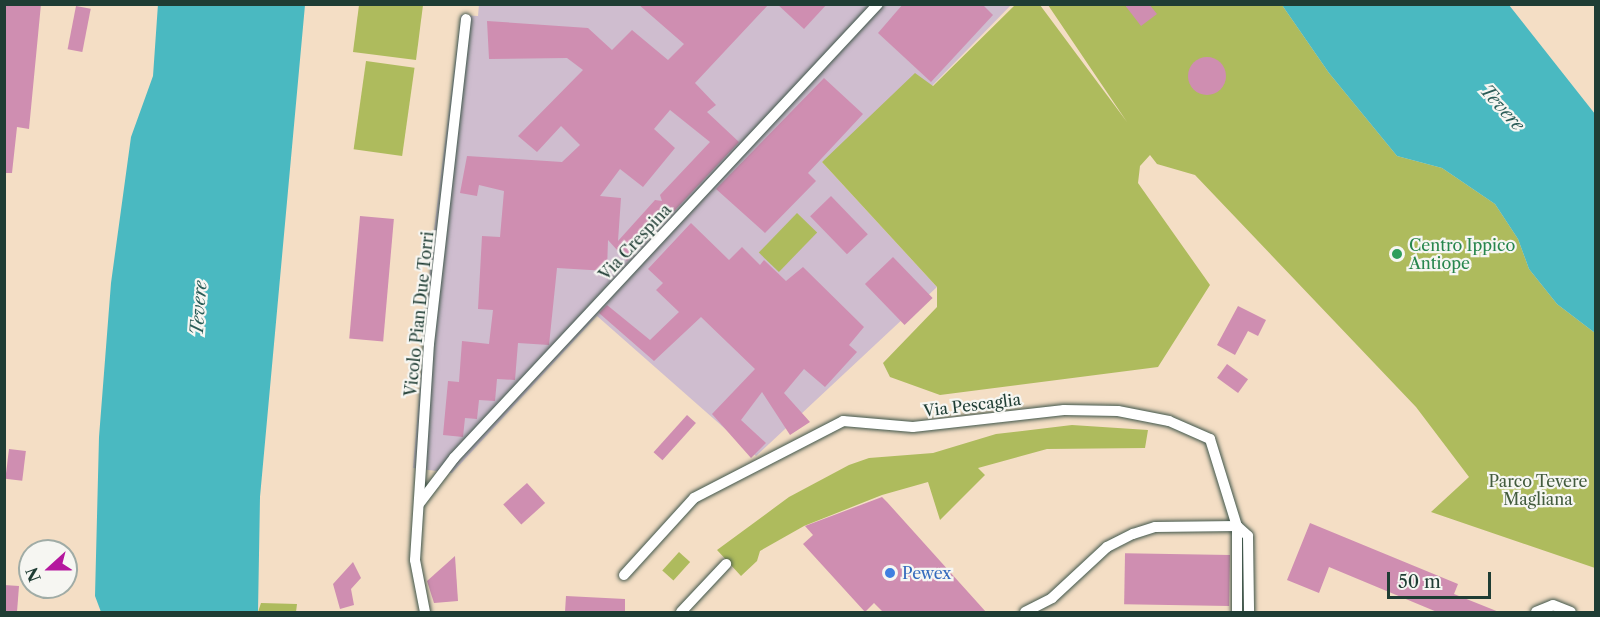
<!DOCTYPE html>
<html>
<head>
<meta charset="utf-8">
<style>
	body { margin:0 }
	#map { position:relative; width:1600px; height:617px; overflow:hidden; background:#f4dec5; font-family:"Libre Caslon Text",serif }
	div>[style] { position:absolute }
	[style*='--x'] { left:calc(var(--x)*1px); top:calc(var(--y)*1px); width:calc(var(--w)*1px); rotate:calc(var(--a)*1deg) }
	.industrial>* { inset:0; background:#cfbdcf }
	.green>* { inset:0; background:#aebb5d; transform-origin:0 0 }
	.water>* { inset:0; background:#4ab9c1 }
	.building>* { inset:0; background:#cf8eb1; transform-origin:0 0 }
	.round { border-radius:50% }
	.roads { filter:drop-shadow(0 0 2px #3f554a) drop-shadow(0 0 2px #3f554a) }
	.minor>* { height:10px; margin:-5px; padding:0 5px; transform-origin:5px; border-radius:5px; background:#fff }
	.dots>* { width:16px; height:16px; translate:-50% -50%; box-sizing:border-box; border:3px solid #f6f6f2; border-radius:50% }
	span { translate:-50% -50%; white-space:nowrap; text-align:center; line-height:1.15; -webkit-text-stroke:4.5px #f6f6f2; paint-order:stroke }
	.street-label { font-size:16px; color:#1f3d34 }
	.leisure-label { font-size:16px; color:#27864d }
	.left { translate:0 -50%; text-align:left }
	.park-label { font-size:16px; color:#435c3e }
	.shop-label { font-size:16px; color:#366cbe }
	.water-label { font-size:18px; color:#2a5c57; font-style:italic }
	.frame { position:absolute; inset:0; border:6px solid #1f3d34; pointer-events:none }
	.north { position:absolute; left:18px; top:539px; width:60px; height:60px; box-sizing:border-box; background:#f6f6f2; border:2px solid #a0aca6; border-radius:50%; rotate:249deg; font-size:16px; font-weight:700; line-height:24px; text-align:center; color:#1f3d34 }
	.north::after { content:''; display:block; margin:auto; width:21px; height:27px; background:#b5179e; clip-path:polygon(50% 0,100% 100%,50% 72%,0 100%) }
	.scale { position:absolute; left:1387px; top:572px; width:104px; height:27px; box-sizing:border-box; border:3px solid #1f3d34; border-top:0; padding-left:8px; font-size:18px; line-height:21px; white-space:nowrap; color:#1f3d34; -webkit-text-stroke:4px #f6f6f2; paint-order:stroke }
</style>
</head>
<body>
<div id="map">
	<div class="industrial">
		<div style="clip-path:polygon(479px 4px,1011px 5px,932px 86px,822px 162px,937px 287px,756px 456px,597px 316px,452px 473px,413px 468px,432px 246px,461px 15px,478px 16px)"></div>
	</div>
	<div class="green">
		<div style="clip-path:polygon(359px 5px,423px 5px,416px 60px,353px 52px)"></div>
		<div style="clip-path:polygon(1015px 5px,1040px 5px,1127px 122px,1048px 5px,1282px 5px,1329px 73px,1397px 156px,1442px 168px,1495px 204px,1518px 239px,1529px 269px,1557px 304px,1595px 333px,1595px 568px,1431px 512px,1469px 477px,1416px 407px,1195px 175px,1157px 164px,1150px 155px,1140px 166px,1138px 183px,1210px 285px,1158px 367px,940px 395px,890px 377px,883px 363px,937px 307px,937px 287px,822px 162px,915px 73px,933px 86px)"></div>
		<div style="left:366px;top:61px;width:49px;height:89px;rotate:8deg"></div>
		<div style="left:797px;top:213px;width:28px;height:55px;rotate:44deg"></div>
		<div style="clip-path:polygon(1072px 425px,1148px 430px,1145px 448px,1047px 449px,978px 468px,985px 475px,940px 520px,928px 482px,882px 495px,804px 526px,760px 551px,757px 561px,741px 576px,717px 550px,789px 497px,849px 465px,869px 458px,933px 453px,996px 434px)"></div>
		<div style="left:679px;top:552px;width:15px;height:25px;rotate:42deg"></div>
		<div style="clip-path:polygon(261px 603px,297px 604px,296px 612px,258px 612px)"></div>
	</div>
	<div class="water">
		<div style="clip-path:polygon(158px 4px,305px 5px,260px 497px,258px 612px,101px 612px,95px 596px,99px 437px,111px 283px,131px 137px,153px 76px)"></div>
		<div style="clip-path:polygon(1282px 5px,1509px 5px,1595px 114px,1595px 333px,1557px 304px,1529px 269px,1518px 239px,1495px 204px,1442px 168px,1397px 156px,1329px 73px)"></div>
	</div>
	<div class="building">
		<div style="clip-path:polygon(4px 4px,41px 4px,29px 129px,17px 127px,12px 173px,4px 173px)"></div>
		<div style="clip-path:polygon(evenodd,638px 4px,769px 4px,695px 83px,716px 105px,707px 112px,739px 142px,627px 261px,608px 240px,607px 271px,557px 268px,549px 345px,518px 343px,515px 380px,497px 379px,495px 401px,479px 400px,477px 419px,465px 418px,463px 437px,443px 435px,448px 381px,459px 382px,462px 341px,489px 344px,493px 310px,478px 309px,482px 236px,500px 237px,504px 191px,479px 185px,477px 196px,460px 193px,467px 156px,562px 162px,580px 145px,561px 126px,537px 152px,518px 136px,583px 70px,567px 58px,489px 59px,487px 21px,588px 28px,612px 50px,632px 30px,668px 60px,684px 44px,638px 4px,670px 110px,710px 142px,660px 195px,662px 201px,655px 200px,618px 241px,621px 198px,600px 196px,620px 169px,643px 187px,675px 148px,654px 129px,670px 110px)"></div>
		<div style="clip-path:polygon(777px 4px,827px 4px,804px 29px)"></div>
		<div style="clip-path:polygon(903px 4px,982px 4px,993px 15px,931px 82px,878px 33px)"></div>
		<div style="clip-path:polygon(1124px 4px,1149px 4px,1157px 14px,1141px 26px)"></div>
		<div style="left:76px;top:6px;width:15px;height:44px;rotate:11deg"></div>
		<div class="round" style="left:1188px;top:57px;width:38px;height:38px"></div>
		<div style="clip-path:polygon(824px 78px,863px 114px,808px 173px,816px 181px,765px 233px,716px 189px)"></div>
		<div style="left:831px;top:196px;width:53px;height:29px;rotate:46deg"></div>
		<div style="left:360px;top:216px;width:34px;height:123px;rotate:5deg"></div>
		<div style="clip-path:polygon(691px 223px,729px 260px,742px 247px,760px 265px,764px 260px,786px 281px,803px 267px,864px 327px,849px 345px,857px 352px,825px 387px,804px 369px,784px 393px,810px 422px,790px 435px,762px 392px,741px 420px,766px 443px,751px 458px,712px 414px,755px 369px,701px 317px,654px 361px,599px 313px,607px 305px,650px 340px,679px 312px,656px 290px,663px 283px,648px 269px)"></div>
		<div style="left:893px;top:257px;width:57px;height:39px;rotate:46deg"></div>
		<div style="clip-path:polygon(1238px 306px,1266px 320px,1258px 336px,1248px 331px,1235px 355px,1217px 345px)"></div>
		<div style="left:1227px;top:364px;width:26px;height:17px;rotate:36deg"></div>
		<div style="left:687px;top:415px;width:12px;height:50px;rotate:42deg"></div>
		<div style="left:9px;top:449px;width:17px;height:30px;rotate:7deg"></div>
		<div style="left:527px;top:483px;width:27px;height:32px;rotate:48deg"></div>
		<div style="clip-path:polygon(882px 497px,887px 502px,986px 612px,883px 612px,874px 603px,865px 612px,803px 544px,813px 535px,805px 526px)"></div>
		<div style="clip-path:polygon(1310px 523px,1458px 584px,1454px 594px,1499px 612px,1437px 612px,1329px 567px,1319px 593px,1287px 580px)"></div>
		<div style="left:1230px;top:555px;width:51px;height:105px;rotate:91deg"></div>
		<div style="clip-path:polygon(455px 556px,458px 601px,434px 603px,427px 581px)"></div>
		<div style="clip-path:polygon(353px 562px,361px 578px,351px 589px,354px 605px,340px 609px,333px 584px)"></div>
		<div style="clip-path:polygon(4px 585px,19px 586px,17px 612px,4px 612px)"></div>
		<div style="clip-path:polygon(566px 596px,625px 599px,625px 612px,565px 612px)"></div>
	</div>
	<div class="roads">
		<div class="minor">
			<div style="--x:419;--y:504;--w:58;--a:-52.7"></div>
			<div style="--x:454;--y:458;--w:621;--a:-46.96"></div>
			<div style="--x:1237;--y:526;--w:15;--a:42"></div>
			<div style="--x:1248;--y:536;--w:76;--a:89.2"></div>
			<div style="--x:624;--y:575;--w:104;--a:-47.7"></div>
			<div style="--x:694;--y:498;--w:168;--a:-27.3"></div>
			<div style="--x:843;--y:421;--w:70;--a:4.9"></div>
			<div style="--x:913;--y:427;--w:152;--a:-6.4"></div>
			<div style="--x:1064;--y:410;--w:54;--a:1.1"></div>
			<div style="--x:1118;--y:411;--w:52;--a:11.1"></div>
			<div style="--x:1169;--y:421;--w:45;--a:23.7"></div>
			<div style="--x:1210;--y:439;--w:91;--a:72.8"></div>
			<div style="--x:1237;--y:526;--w:86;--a:90"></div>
			<div style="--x:425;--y:612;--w:53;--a:-100.9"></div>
			<div style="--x:415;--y:560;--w:216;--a:-86.3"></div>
			<div style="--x:429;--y:344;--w:327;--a:-83.5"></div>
			<div style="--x:681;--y:612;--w:66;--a:-46.8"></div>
			<div style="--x:1025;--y:612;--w:30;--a:-27"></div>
			<div style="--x:1052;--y:598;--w:75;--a:-42.8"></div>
			<div style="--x:1107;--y:547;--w:29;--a:-27"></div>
			<div style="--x:1133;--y:534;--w:23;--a:-18"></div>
			<div style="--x:1155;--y:527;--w:82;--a:-0.7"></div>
			<div style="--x:1536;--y:612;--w:18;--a:-22"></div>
			<div style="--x:1553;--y:605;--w:19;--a:21"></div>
		</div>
	</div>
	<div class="dots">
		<div style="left:1397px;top:254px;background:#2e9e5b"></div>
		<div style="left:890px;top:573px;background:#3f7fe0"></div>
	</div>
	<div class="street-label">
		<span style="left:635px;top:242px;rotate:-47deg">Via Crespina</span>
		<span style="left:419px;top:314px;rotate:-84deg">Vicolo Pian Due Torri</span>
		<span style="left:972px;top:405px;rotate:-7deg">Via Pescaglia</span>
	</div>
	<div class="leisure-label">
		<span class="left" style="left:1409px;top:254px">Centro Ippico<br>Antiope</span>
	</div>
	<div class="park-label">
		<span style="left:1538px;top:490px">Parco Tevere<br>Magliana</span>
	</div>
	<div class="shop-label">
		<span class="left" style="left:902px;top:573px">Pewex</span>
	</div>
	<div class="water-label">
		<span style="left:1502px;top:108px;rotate:48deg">Tevere</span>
		<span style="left:199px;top:308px;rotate:-86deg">Tevere</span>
	</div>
	<div class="frame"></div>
	<div class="north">N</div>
	<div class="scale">50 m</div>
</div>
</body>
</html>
